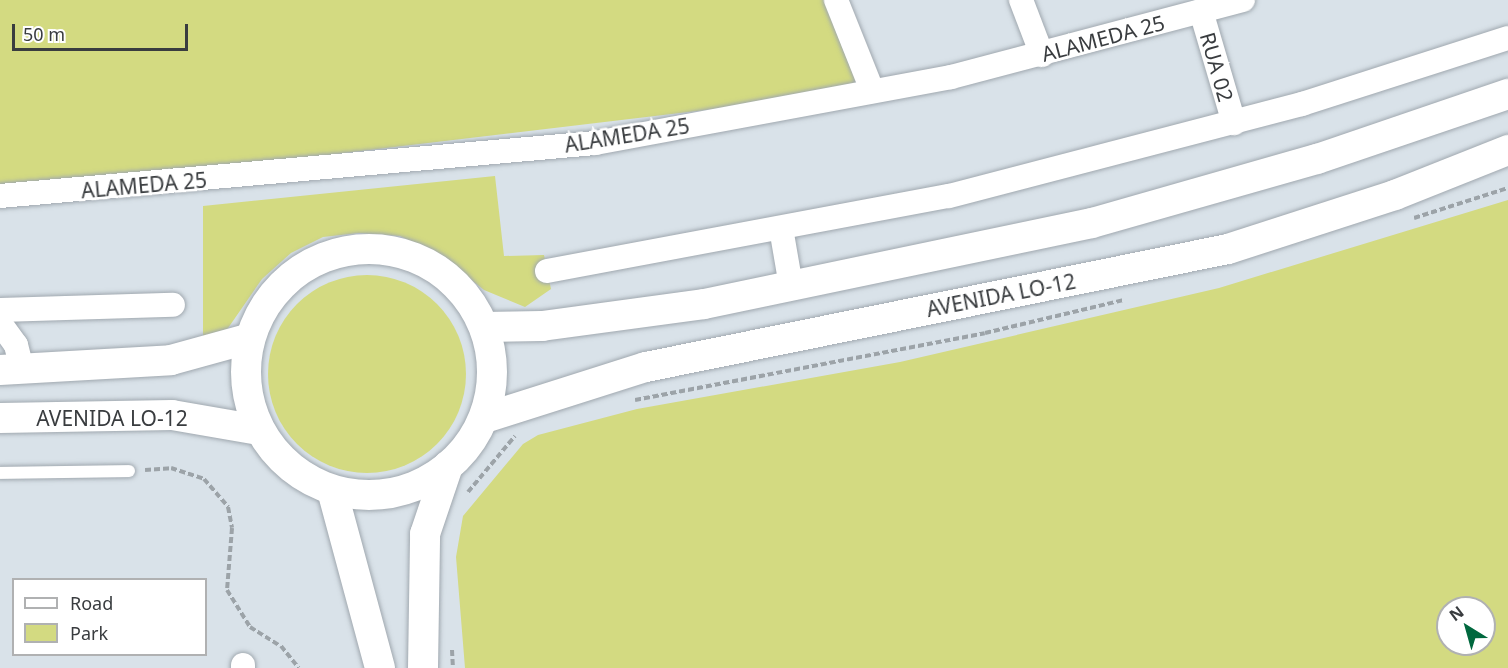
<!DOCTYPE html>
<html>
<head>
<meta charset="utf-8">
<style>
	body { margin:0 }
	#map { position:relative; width:1508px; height:668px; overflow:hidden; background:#d9e2e9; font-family:"Noto Sans",sans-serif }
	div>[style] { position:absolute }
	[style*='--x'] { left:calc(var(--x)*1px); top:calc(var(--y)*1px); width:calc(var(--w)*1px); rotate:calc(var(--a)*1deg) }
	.green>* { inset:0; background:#d3da81 }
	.round { border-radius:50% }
	.path>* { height:4px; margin-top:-2px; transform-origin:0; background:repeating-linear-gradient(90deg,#9ca3a8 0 6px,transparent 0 9px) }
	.roads { filter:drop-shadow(0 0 2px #a0a8af) drop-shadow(0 0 2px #a0a8af) }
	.service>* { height:12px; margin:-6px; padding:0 6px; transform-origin:6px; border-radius:6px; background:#fff }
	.minor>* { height:24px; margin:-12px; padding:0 12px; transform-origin:12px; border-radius:12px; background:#fff }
	.tertiary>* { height:30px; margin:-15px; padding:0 15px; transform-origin:15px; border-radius:15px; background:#fff }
	.tertiary>.ring { margin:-15px; padding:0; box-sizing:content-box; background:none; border:30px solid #fff; border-radius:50% }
	span { translate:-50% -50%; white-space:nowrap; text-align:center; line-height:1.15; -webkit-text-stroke:5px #fff; paint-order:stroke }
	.street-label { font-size:21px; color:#393c3f }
	.legend { position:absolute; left:12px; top:578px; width:195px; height:78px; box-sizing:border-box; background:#fff; border:2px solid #b0b1b2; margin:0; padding:8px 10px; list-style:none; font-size:18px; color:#393c3f }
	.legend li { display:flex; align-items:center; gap:12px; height:30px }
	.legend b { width:30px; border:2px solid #b0b1b2 }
	.north { position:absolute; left:1436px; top:596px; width:60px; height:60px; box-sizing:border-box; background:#fff; border:2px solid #b0b1b2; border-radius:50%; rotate:323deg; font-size:16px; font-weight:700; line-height:24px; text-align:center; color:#393c3f }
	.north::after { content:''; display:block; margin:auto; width:21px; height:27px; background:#00683e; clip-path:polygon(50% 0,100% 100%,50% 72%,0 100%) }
	.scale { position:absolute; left:12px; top:24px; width:176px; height:27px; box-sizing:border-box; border:3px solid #393c3f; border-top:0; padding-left:8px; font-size:18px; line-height:21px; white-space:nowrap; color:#393c3f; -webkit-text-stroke:4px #fff; paint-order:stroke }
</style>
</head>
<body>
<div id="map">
	<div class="green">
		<div style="clip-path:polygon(0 0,836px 0,872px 90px,0 194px)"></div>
		<div style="clip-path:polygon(495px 176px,504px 256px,544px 255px,551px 289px,525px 307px,484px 290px,443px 257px,400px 236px,359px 233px,323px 237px,291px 253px,262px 279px,226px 331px,203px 337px,203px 206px)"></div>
		<div style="clip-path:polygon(evenodd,1508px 200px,1508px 668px,465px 668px,456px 557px,463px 516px,523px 444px,538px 435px,637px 409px,900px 362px,1219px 288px,1508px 200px,1448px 608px,1484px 608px,1484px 644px,1448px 644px,1448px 608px)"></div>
		<div class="round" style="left:268px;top:275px;width:198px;height:198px"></div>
	</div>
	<div class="path">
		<div style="--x:1414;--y:218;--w:99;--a:-17.7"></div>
		<div style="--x:635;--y:400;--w:356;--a:-10.8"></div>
		<div style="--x:985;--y:333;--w:143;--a:-13.4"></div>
		<div style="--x:145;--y:470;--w:26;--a:-4"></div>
		<div style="--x:171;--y:468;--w:35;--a:18"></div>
		<div style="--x:204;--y:479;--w:37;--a:49"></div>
		<div style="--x:228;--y:507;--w:21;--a:79"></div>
		<div style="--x:232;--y:528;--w:62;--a:94.6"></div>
		<div style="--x:227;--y:590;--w:44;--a:58.1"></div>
		<div style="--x:250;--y:627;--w:36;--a:32"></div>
		<div style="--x:281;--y:646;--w:28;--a:51"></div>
		<div style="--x:468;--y:492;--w:73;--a:-50"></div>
		<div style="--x:452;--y:650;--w:18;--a:87"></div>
	</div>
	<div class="roads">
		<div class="service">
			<div style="--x:0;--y:473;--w:129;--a:-0.9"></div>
		</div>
		<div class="minor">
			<div style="--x:836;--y:0;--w:97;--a:68.2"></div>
			<div style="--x:1021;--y:0;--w:59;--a:69.1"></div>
			<div style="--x:1201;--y:11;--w:117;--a:73.6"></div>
			<div style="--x:0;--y:196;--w:597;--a:-5.09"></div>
			<div style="--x:595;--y:143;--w:362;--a:-10.5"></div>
			<div style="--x:951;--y:77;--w:302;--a:-14.8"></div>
			<div style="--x:781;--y:228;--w:59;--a:80.2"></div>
			<div style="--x:547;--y:271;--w:409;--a:-10.6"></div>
			<div style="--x:949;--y:196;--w:365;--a:-14.6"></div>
			<div style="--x:1302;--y:104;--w:216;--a:-17.8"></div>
			<div style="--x:0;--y:310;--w:173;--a:-1.7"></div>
			<div style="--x:0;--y:323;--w:27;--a:54"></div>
			<div style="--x:16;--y:345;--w:25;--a:76"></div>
			<div style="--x:243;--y:668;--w:3;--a:-90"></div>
		</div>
		<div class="tertiary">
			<div class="ring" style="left:246px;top:249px;width:216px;height:216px"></div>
			<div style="--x:484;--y:327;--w:58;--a:-1"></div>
			<div style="--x:542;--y:326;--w:163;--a:-7.7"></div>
			<div style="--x:704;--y:304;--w:396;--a:-11.8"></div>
			<div style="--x:1092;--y:223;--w:234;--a:-15.9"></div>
			<div style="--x:1317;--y:159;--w:202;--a:-18.8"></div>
			<div style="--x:0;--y:370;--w:171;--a:-3.3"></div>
			<div style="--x:171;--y:360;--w:79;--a:-15.4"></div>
			<div style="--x:488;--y:417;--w:166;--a:-17.6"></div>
			<div style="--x:646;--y:367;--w:594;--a:-11.46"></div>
			<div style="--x:1228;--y:249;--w:176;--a:-17.9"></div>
			<div style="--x:1395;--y:195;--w:122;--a:-21.7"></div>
			<div style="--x:0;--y:418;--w:172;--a:-1"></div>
			<div style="--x:172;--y:415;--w:88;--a:9.8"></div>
			<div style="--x:332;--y:490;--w:184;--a:74.9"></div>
			<div style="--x:423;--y:668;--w:134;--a:-89.1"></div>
			<div style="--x:425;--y:534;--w:72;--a:-71.3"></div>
		</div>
	</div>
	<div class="street-label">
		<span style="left:1103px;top:38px;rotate:-15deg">ALAMEDA 25</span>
		<span style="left:1217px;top:67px;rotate:74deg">RUA 02</span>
		<span style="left:627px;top:135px;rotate:-9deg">ALAMEDA 25</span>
		<span style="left:144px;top:185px;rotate:-5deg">ALAMEDA 25</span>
		<span style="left:1001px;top:295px;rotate:-11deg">AVENIDA LO-12</span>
		<span style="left:112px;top:418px">AVENIDA LO-12</span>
	</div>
	<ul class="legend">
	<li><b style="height:8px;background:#fff"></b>Road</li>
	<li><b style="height:16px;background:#d3da81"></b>Park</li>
	</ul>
	<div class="north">N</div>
	<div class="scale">50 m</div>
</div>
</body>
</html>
